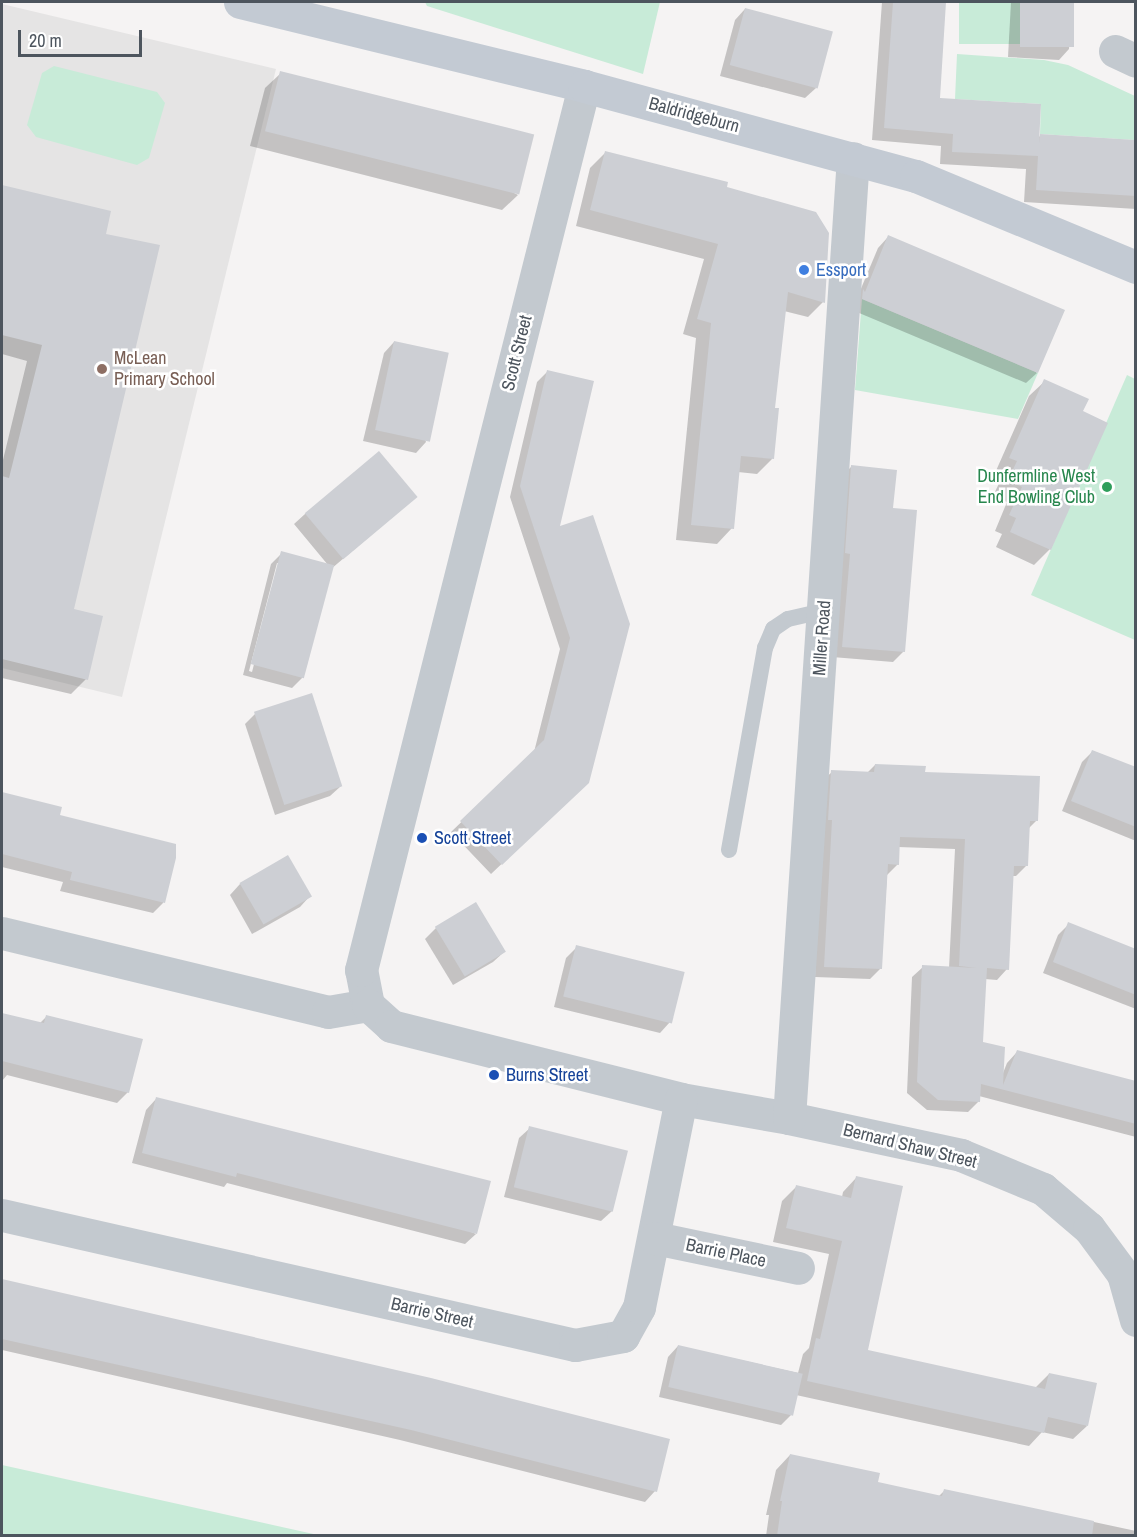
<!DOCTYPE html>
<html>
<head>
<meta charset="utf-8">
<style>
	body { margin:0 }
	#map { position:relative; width:1137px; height:1537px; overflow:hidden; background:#f5f3f3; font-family:"Archivo Narrow",sans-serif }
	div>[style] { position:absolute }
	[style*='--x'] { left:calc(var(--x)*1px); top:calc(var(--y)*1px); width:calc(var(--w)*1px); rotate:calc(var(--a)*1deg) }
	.education>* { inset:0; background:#e5e4e4 }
	.green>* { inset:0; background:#c8ebd8; transform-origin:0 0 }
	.shadow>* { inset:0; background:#0003 }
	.building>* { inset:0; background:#cdcfd4; transform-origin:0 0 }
	.lane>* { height:16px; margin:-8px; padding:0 8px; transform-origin:8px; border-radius:8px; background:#c3c9cf }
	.street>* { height:33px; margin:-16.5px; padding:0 16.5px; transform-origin:16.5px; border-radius:16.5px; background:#c3c9cf }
	.secondary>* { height:33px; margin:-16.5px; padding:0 16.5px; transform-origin:16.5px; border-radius:16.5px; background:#c3cad3 }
	.dots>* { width:16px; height:16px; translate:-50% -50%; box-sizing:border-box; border:3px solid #fff; border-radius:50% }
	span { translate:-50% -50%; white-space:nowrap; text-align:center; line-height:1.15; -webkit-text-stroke:5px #fff; paint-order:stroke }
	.street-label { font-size:18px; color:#4d555e }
	.shop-label { font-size:18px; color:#366cbe }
	.left { translate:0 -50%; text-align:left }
	.education-label { font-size:18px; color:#785e54 }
	.leisure-label { font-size:18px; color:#27864d }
	.right { translate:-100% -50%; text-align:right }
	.transit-label { font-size:18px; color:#164399 }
	.frame { position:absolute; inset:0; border:3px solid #4d555e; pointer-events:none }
	.scale { position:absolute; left:18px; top:30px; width:124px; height:27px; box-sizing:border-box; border:3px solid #4d555e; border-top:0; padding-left:8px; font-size:18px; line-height:21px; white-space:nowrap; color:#4d555e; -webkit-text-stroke:4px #fff; paint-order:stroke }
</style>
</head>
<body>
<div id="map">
	<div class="education">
		<div style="clip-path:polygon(2px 4px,276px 69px,122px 697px,2px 668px)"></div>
	</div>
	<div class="green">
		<div style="clip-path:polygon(425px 2px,660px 2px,643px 74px,427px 6px)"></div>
		<div style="left:959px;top:2px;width:61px;height:42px"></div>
		<div style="clip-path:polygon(957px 54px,1044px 60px,1068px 65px,1135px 96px,1135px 140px,1040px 134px,1041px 104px,955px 99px)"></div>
		<div style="clip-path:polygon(54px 66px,157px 92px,165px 103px,149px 158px,137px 165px,36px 137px,27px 125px,42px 73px)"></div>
		<div style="clip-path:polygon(862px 299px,1038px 373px,1018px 419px,855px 390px)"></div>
		<div style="clip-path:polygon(1127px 375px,1135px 379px,1135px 640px,1031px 595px)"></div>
		<div style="clip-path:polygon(2px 1465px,318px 1535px,2px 1535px)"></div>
	</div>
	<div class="shadow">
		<div style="clip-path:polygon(882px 2px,945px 2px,938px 99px,1038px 138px,1040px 136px,1136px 141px,1136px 209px,1024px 202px,1026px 169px,940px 164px,941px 146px,872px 140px)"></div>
		<div style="clip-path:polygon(1011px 2px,1072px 2px,1069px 49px,1059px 60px,1008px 57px)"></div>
		<div style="clip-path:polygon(745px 9px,816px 88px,805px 98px,720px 76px,735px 20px)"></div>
		<div style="clip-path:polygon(281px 73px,518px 195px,502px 210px,250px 146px,265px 88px)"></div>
		<div style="clip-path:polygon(606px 152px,725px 188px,823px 302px,808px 317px,784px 311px,774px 409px,772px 459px,757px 474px,738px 472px,732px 528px,717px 544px,676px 540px,696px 338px,683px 334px,704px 259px,576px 226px,590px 168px)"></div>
		<div style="clip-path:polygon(2px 186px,109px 212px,104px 235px,72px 610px,86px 679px,71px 694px,2px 678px,2px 464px,27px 361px,2px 354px)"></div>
		<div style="clip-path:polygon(888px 237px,1037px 373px,1026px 383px,852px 310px,878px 248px)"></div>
		<div style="clip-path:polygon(394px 342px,426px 442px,416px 453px,363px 441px,384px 353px)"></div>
		<div style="clip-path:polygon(547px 372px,558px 528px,592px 517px,576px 793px,491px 874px,451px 832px,534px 752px,560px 649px,510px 497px,537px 382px)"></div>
		<div style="clip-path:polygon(1045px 381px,1081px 412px,1050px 549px,1034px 565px,996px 547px,1002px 534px,995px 531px,1007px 502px,993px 496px,1002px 477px,995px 473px,1029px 396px)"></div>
		<div style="clip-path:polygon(852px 466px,892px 509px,904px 651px,893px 662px,832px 657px,841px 477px)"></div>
		<div style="clip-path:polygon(evenodd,416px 497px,331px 569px,303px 677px,292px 688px,243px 675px,271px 564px,282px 553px,328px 565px,294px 524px,305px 514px,416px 497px,277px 563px,280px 563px,252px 672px,249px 671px,277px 563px)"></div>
		<div style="clip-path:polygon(255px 714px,341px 786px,330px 796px,275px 815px,245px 724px)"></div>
		<div style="clip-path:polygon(1093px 751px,1136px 769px,1136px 841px,1062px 811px,1082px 762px)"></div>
		<div style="clip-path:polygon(875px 765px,924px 773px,1037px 820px,1028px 829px,1026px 866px,1016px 876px,1012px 876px,1007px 969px,997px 980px,985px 979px,982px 1043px,1003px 1073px,1007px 1063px,1017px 1052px,1136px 1083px,1136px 1137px,979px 1096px,979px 1101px,968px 1112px,927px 1110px,907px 1093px,912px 977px,923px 967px,949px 968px,955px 849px,898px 847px,898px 864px,887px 875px,881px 968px,870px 979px,815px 977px,821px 782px,832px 772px,867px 773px)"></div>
		<div style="clip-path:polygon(2px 794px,60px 808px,58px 816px,175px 858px,163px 903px,153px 913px,60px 891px,63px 882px,2px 867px)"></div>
		<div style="clip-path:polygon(240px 884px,310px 896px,300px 907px,252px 934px,230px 895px)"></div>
		<div style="clip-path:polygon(475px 904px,504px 952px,493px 962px,453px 985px,425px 939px,436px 928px)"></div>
		<div style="clip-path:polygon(1069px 924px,1136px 951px,1136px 1009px,1043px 973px,1058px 935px)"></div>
		<div style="clip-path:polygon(577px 947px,670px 1022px,660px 1033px,554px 1007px,566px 958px)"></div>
		<div style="clip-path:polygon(2px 1014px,39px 1024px,46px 1017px,128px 1092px,117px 1103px,7px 1075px,2px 1081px)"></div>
		<div style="clip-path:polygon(156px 1099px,476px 1234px,465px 1244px,227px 1183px,224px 1187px,132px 1163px,146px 1110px)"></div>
		<div style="clip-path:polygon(530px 1128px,612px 1211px,601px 1221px,504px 1197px,519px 1138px)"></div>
		<div style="clip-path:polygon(856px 1178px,866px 1351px,1035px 1388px,1049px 1374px,1087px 1426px,1073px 1439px,1042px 1432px,1029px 1446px,796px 1395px,792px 1414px,781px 1425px,659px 1397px,668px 1357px,678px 1346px,798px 1373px,803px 1354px,809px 1348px,829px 1254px,773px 1242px,782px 1201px,796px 1187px,842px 1197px,843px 1192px)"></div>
		<div style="clip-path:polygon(2px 1280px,430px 1380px,655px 1491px,645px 1502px,400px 1440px,2px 1350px)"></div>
		<div style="clip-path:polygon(790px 1455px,876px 1484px,938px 1497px,945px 1490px,1136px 1531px,1136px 1536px,766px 1536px,769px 1515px,766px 1515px,776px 1470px)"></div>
	</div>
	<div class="building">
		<div style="clip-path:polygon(893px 2px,946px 2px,940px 98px,1041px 104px,1039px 143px,1040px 134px,1136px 140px,1136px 196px,1036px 190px,1038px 156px,952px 152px,953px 134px,884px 128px)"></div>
		<div style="left:1020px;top:2px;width:54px;height:45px"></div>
		<div style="left:745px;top:8px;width:91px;height:59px;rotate:15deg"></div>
		<div style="left:280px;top:71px;width:262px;height:62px;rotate:14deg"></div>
		<div style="clip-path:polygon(605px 151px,728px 182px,727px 187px,816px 212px,829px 233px,825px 303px,788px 292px,775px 408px,779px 408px,774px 459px,741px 456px,734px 529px,691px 525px,711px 323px,697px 319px,718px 244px,590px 210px)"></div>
		<div style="clip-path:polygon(2px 185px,111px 211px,106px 234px,160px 245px,74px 609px,103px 616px,88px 680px,2px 659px,2px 476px,9px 478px,42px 345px,2px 335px)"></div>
		<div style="clip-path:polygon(888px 235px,1065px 310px,1038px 373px,862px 299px,863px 289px,865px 292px)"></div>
		<div style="left:394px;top:341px;width:56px;height:91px;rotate:12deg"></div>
		<div style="clip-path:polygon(547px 370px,594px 381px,560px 526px,593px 515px,630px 624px,589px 783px,502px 865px,460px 821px,544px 740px,570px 638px,520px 486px)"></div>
		<div style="clip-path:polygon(1044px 379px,1089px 399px,1083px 411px,1108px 423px,1051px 550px,1010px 532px,1016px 518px,1009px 515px,1022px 487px,1008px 480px,1017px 461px,1009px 458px)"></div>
		<div style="left:379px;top:451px;width:60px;height:97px;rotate:50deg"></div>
		<div style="clip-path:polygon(851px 465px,897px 470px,893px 508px,917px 510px,905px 652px,842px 647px,850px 554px,845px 553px)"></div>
		<div style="left:281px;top:551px;width:55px;height:117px;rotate:15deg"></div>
		<div style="left:312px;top:693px;width:98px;height:61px;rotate:72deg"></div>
		<div style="clip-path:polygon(1092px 750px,1136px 767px,1136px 827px,1071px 801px)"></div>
		<div style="clip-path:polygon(875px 764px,926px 766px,925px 772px,1040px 776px,1038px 821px,1030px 821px,1028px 866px,1014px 866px,1009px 970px,987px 968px,983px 1042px,1005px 1047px,1003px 1085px,1017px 1050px,1136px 1081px,1136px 1124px,981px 1084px,980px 1102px,938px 1100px,917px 1082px,922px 965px,977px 968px,959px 966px,965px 839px,900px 837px,899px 865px,888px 864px,882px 969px,824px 967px,832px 820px,828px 820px,831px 770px,874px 772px)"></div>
		<div style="clip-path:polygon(2px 792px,62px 807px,60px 815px,176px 844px,176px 858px,165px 903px,70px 880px,72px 872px,2px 854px)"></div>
		<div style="left:288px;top:855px;width:48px;height:56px;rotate:60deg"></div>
		<div style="left:476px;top:902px;width:58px;height:48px;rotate:59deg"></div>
		<div style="clip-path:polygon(1068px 922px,1136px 949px,1136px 995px,1053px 962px)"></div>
		<div style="left:576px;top:945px;width:112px;height:53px;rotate:14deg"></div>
		<div style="clip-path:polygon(2px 1013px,44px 1023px,46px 1015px,143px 1039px,129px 1093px,2px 1061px)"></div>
		<div style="clip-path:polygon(156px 1097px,491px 1181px,477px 1234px,237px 1173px,236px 1177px,142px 1153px)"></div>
		<div style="left:529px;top:1126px;width:102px;height:63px;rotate:14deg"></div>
		<div style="clip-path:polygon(856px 1176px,903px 1186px,868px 1350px,1045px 1389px,1049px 1373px,1097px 1383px,1088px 1426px,1048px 1417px,1044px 1433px,807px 1381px,816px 1338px,820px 1339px,842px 1241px,786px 1228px,796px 1185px,851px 1198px)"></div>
		<div style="clip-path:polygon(2px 1279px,431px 1378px,670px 1439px,657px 1492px,411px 1430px,2px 1339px)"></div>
		<div style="left:678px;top:1345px;width:128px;height:43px;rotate:13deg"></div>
		<div style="clip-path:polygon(790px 1454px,880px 1473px,878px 1482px,942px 1496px,944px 1489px,1094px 1521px,1092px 1536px,777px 1536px,782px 1501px,780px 1501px)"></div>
	</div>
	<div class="lane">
		<div style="--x:729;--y:850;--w:205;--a:-79.9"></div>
		<div style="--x:765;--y:648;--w:21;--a:-67"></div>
		<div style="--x:773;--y:629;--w:18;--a:-34"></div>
		<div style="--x:788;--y:619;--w:37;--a:-13"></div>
	</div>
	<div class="street">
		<div style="--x:1115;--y:51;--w:23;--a:25"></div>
		<div style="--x:2;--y:933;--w:335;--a:13.6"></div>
		<div style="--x:328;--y:1012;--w:41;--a:-9.9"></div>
		<div style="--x:368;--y:1005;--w:36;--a:-101"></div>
		<div style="--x:361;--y:970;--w:912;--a:-75.84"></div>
		<div style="--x:368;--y:1005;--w:31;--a:42"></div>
		<div style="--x:391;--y:1026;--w:299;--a:14.1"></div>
		<div style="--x:681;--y:1099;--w:110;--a:10"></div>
		<div style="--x:789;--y:1118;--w:176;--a:12.1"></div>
		<div style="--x:961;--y:1155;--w:89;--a:22.5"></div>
		<div style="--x:1043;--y:1189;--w:60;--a:40.3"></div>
		<div style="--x:1089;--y:1228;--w:57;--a:53.5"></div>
		<div style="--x:1123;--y:1274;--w:48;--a:74.2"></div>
		<div style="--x:789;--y:1118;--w:962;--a:-86.19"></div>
		<div style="--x:2;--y:1215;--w:588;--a:12.78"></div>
		<div style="--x:575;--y:1345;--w:49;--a:-10.6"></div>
		<div style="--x:623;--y:1336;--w:33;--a:-61"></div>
		<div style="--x:639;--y:1307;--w:212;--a:-78.6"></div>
		<div style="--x:655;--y:1238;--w:146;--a:11.8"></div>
	</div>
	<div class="secondary">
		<div style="--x:240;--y:2;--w:354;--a:13.7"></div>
		<div style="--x:584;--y:86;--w:344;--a:15.2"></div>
		<div style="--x:916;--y:176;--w:238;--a:22.5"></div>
	</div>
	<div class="dots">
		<div style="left:804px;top:270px;background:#3f7fe0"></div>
		<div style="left:102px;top:369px;background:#8d6e63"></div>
		<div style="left:1107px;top:487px;background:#2e9e5b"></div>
		<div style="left:422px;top:838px;background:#1a4fb4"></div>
		<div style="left:494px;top:1075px;background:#1a4fb4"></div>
	</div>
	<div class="street-label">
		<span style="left:694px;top:115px;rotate:15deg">Baldridgeburn</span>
		<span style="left:517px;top:353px;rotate:-76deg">Scott Street</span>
		<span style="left:822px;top:638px;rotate:-86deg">Miller Road</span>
		<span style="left:910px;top:1146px;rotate:14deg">Bernard Shaw Street</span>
		<span style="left:726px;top:1253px;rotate:12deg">Barrie Place</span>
		<span style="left:432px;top:1313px;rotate:13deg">Barrie Street</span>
	</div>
	<div class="shop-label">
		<span class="left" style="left:816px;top:270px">Essport</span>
	</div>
	<div class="education-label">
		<span class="left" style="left:114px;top:369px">McLean<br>Primary School</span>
	</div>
	<div class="leisure-label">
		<span class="right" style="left:1095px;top:487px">Dunfermline West<br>End Bowling Club</span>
	</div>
	<div class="transit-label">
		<span class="left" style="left:434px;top:838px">Scott Street</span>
		<span class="left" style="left:506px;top:1075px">Burns Street</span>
	</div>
	<div class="frame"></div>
	<div class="scale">20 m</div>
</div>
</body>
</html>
